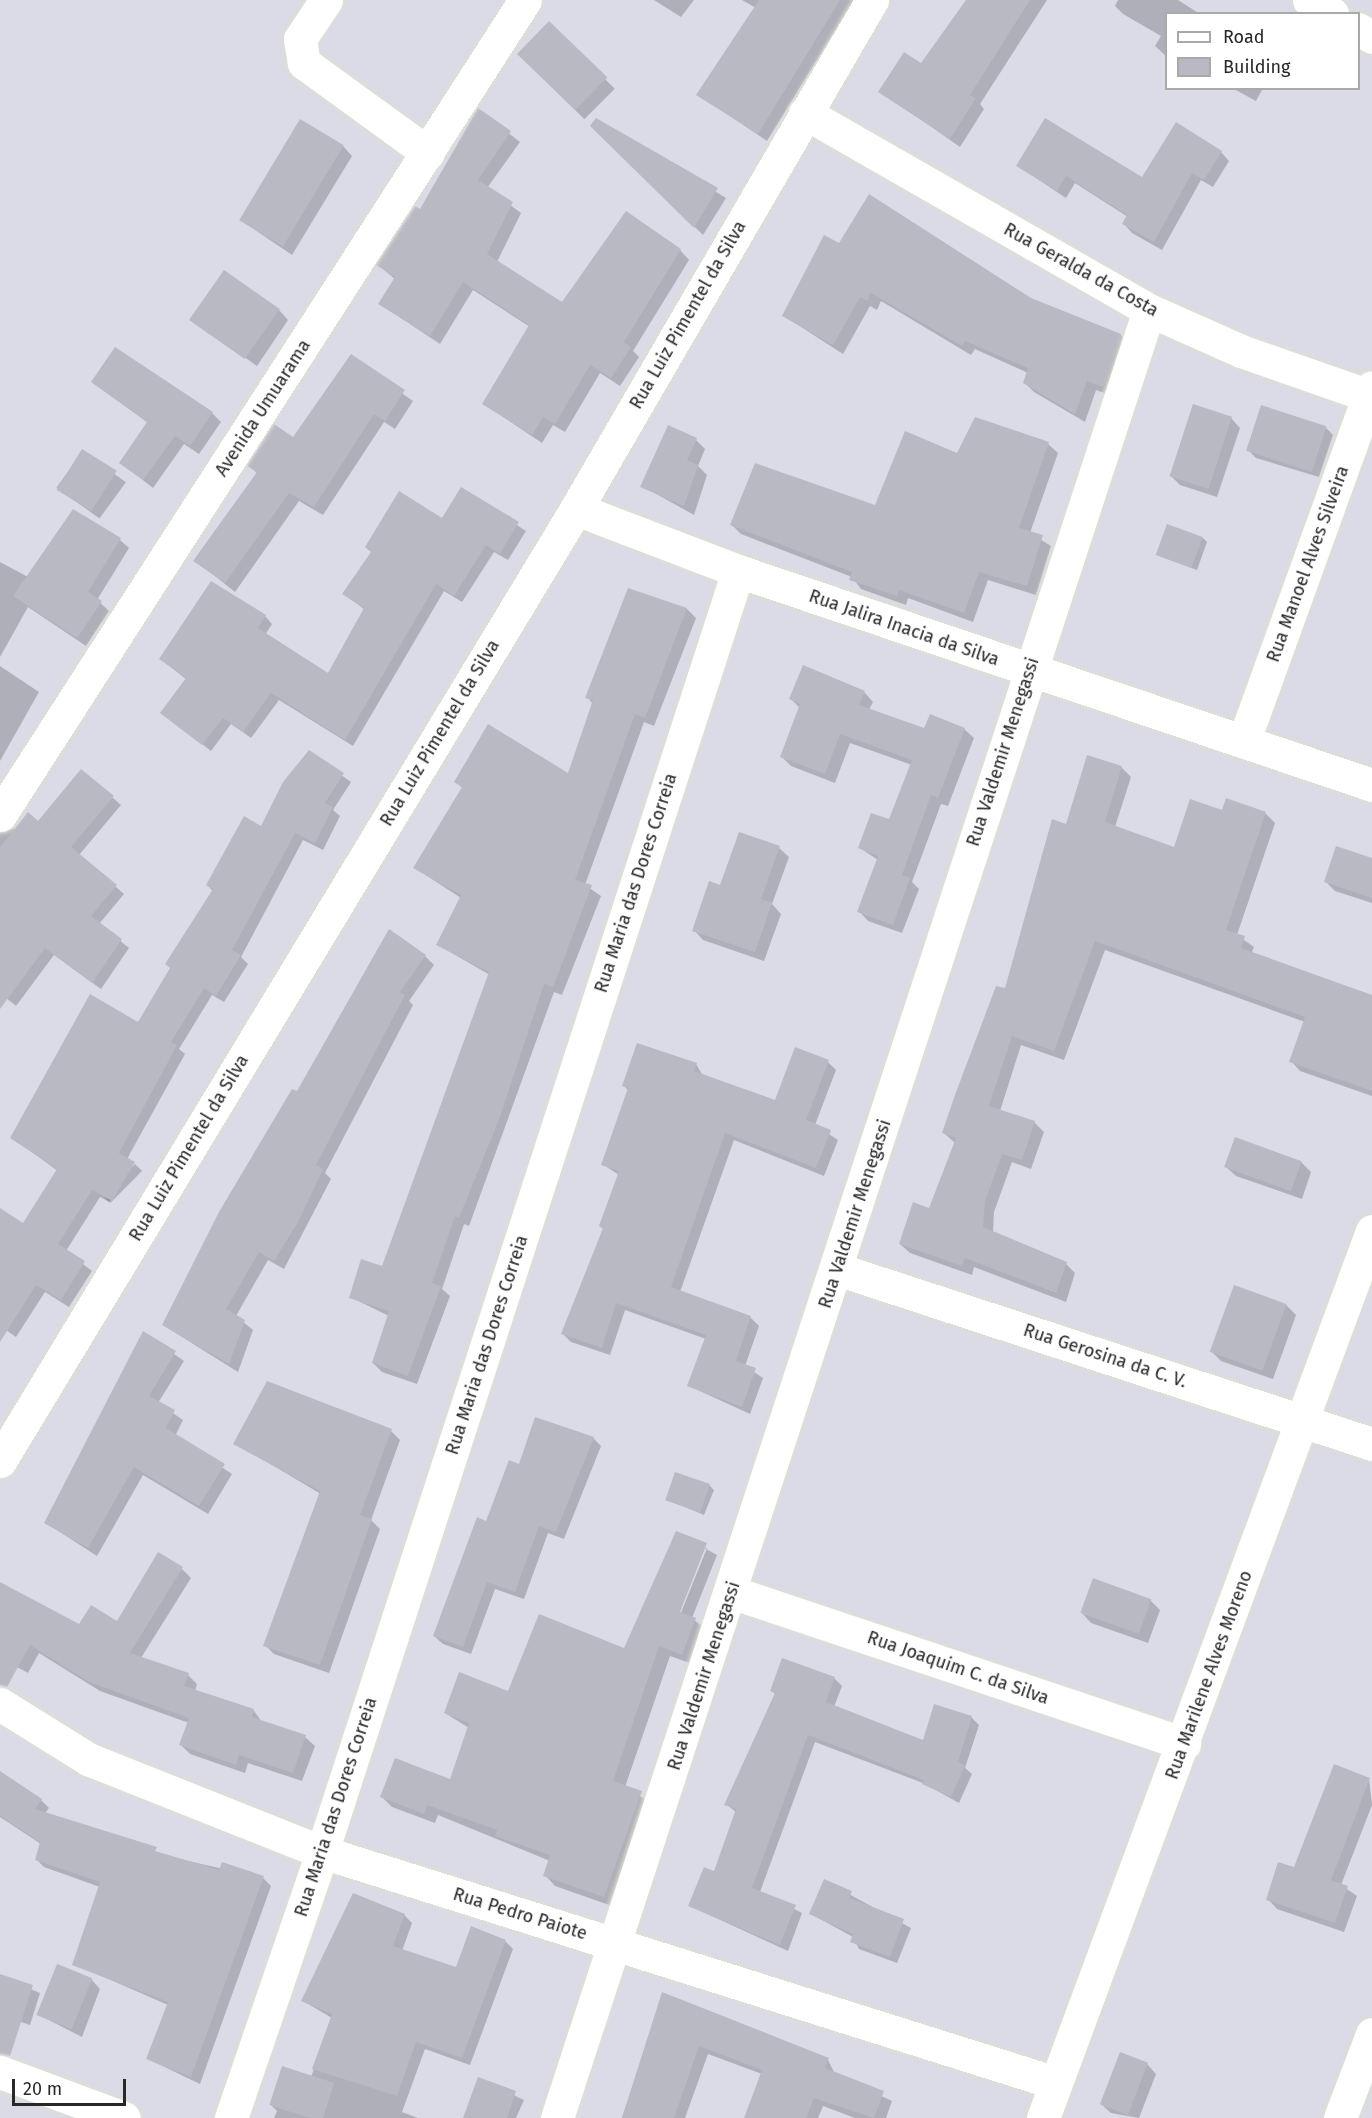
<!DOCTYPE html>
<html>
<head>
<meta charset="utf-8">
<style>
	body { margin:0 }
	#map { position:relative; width:1372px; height:2118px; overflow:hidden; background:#dbdbe8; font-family:"Fira Sans",sans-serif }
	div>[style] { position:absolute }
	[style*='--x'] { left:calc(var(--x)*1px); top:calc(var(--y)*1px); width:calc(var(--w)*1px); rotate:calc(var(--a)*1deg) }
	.shadow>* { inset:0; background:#0003; transform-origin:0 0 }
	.building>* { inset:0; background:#b9b9c4; transform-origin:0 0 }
	.roads { filter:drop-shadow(0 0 2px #dcdfd0) drop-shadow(0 0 2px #dcdfd0) }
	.minor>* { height:33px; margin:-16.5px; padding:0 16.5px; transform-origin:16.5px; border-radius:16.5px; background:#fff }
	.tertiary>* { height:33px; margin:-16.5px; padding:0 16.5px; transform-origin:16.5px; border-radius:16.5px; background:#fff }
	span { translate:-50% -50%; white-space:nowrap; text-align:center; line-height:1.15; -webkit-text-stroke:6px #fff; paint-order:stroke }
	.street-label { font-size:18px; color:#282828 }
	.legend { position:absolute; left:1165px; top:12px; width:195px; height:78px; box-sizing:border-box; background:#fff; border:2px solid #a9a9a9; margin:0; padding:8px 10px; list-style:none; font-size:18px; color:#282828 }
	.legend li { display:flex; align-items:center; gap:12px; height:30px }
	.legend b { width:30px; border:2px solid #a9a9a9 }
	.scale { position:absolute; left:12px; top:2079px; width:114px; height:27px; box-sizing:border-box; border:3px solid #282828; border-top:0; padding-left:8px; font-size:18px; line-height:21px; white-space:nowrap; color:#282828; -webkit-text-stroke:4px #fff; paint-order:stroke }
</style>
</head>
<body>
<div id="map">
	<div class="shadow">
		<div style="clip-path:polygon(654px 0,694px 0,681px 17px)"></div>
		<div style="clip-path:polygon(742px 0,854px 0,767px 141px,698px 94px,756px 8px)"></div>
		<div style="clip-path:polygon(970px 0,1047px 0,980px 104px,984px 109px,960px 147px,880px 91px,921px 65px)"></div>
		<div style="clip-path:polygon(1118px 0,1178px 0,1200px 14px,1166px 14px,1166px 56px,1155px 46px,1161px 36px,1123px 14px,1115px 6px)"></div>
		<div style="left:549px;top:23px;width:93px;height:43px;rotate:45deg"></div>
		<div style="clip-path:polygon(1232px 88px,1263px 88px,1256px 101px)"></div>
		<div style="clip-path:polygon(478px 110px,520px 142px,487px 188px,521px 213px,497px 262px,562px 304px,680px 250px,689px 260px,633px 351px,639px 357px,620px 386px,600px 373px,565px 432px,553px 425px,542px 443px,484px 404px,530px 327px,473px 290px,440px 344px,380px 304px,395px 279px,378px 265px,421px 211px)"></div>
		<div style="clip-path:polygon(597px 120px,726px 198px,703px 235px,592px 126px)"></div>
		<div style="clip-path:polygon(343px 146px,352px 156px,292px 255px,242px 221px)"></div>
		<div style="clip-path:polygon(1221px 152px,1229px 161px,1213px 187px,1201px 180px,1162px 250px,1132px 233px,1124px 224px,1128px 217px,1075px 183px,1066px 198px,1018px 166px,1142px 179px)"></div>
		<div style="clip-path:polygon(839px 245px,1030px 299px,1121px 335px,1130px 345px,1113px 396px,1096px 390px,1085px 422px,1034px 392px,1025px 383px,1028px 373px,975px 349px,971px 355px,881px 301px,877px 310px,870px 306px,843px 354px,784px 316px)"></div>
		<div style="clip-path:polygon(279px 310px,288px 320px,257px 366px,192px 321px)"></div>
		<div style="clip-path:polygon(351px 357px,413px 401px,395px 429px,384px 422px,323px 515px,299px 501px,235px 592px,195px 560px,258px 474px,249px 466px,293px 439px)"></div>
		<div style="clip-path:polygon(93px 382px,212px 413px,221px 422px,199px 454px,184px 444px,153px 488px,121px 463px,148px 423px)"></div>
		<div style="clip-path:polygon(1231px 418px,1240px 428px,1217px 497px,1180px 485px,1170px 475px)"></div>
		<div style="clip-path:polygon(1326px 428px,1333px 435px,1319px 477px,1256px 458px,1249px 451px)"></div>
		<div style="clip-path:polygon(696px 440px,705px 449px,698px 466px,707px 475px,694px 515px,642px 486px)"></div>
		<div style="clip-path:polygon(1048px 444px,1058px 453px,1030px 533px,1051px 546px,1036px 595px,988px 580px,973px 622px,908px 598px,906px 605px,861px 589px,852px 577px,741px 534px,732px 525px,876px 507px,958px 455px)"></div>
		<div style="left:83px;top:451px;width:53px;height:45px;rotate:36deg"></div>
		<div style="clip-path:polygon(462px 489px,526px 531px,508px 560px,494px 552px,462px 602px,444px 591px,353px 746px,279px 700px,251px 738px,231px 724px,211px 751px,162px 713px,187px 680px,161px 659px,265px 616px,272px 624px,265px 635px,328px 675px,365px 610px,344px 594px,372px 553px,443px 521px)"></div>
		<div style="clip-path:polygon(1203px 538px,1207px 542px,1197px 570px,1158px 555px)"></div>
		<div style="clip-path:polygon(120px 540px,129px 548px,97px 600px,109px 611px,86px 646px,28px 607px,0 657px,0 562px,28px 577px)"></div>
		<div style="clip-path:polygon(629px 589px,687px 609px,696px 618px,654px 726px,644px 722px,585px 885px,601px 896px,562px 995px,554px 992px,469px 1226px,464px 1224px,442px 1289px,450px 1296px,417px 1384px,382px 1372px,373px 1363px,389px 1316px,350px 1297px,383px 1268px,490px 975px,438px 945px,461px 898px,415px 868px,463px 789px,456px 781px,568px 775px,593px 704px,587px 697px)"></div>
		<div style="clip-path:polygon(0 666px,39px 692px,0 761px)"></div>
		<div style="clip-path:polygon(864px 692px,873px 702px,869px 710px,925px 730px,964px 729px,974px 738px,948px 806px,941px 804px,912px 882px,919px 889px,902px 933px,868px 921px,859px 911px,878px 860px,860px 848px,890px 821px,912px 765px,850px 743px,835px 783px,791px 766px,782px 757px,800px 708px,791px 699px)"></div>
		<div style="clip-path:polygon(309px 752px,351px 782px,333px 810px,340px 816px,323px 850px,303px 840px,241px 957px,248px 964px,224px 1002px,212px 995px,179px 1049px,185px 1054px,127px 1159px,132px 1163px,109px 1202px,100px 1197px,66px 1251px,92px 1271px,69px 1307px,45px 1292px,16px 1337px,3px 1328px,0 1333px,0 1210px,24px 1225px,58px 1171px,12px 1138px,139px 1025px,213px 891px,207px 885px,262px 828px)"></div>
		<div style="clip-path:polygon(1121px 767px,1131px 777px,1115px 827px,1175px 849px,1223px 812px,1265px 813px,1275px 823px,1237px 935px,1254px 947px,1251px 954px,1372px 996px,1372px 1096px,1300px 1071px,1291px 1061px,1305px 1022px,1105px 950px,1064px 1060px,1021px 1045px,1000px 1111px,1034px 1122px,1044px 1132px,1031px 1169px,1012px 1162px,994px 1212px,993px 1232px,1066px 1264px,1075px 1273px,1066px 1302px,974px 1267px,972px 1275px,910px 1253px,900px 1244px,930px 1210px,955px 1143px,944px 1133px,1006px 990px,1067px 826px)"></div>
		<div style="clip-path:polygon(82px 771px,121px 805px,79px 855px,124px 894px,99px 924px,129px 948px,101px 989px,54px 955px,16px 1006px,4px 996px,0 1001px,0 832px,38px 823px)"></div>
		<div style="clip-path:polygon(779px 848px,789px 857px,772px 904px,781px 914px,764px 961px,703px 940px,694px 930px,721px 887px)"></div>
		<div style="clip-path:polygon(1372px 859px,1372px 903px,1335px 891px,1326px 882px)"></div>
		<div style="clip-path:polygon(425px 956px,434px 965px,409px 1001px,413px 1005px,325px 1173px,331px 1179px,284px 1269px,268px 1260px,236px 1316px,253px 1330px,238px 1372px,163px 1325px,297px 1093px)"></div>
		<div style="clip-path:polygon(828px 1062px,836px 1070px,815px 1125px,838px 1140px,824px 1176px,734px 1140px,680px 1292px,751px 1318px,759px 1326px,745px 1366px,763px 1378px,750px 1414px,689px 1386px,706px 1339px,625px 1310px,610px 1355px,571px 1342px,563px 1334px,604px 1230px,600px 1226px,619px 1175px,602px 1164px,629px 1091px,624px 1086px,696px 1064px,703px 1076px,776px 1102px)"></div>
		<div style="clip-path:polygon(1301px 1162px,1311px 1172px,1302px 1199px,1236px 1176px,1226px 1167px)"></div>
		<div style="left:135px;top:1164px;width:10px;height:45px;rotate:45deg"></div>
		<div style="clip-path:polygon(1286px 1305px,1296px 1315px,1273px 1379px,1221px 1361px,1211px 1351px)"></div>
		<div style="clip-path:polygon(144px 1333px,184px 1361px,158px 1403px,183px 1420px,175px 1436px,232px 1474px,208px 1514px,143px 1475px,97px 1556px,46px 1523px)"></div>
		<div style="clip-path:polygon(391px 1431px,400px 1440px,371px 1520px,380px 1529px,329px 1673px,274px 1654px,265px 1645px,321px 1494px,235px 1443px)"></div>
		<div style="clip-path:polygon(593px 1438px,601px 1446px,564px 1539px,548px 1533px,524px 1599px,495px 1589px,471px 1654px,443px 1644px,434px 1636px,520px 1466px)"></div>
		<div style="clip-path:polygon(709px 1485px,714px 1490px,704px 1515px,666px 1499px)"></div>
		<div style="clip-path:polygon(evenodd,677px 1533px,717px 1555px,692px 1618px,706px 1630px,692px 1664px,670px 1656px,625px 1787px,651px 1803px,615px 1907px,555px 1886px,545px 1875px,550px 1861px,438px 1815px,435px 1823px,392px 1807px,381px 1796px,396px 1759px,451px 1781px,469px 1728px,445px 1713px,460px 1674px,509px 1693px,540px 1616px,624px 1650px,677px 1533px,704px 1548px,707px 1548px,678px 1620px,676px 1619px,704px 1548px)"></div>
		<div style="clip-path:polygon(182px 1569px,191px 1578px,141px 1658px,188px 1675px,197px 1684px,195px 1691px,254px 1711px,262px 1722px,305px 1737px,315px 1746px,302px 1781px,248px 1763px,245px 1773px,190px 1754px,181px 1745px,189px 1723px,100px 1691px,39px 1653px,28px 1673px,0 1658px,0 1584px,80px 1626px,118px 1623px)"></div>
		<div style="clip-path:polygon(1150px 1600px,1160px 1610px,1148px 1643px,1091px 1623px,1082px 1613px)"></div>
		<div style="clip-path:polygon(834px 1678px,842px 1686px,834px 1707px,924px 1742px,935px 1706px,972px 1718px,979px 1725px,965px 1768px,972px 1774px,959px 1803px,923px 1783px,815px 1742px,760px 1892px,802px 1913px,788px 1951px,690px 1906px,715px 1873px,737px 1813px,726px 1804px,776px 1695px,772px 1691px)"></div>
		<div style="clip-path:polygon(0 1773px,41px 1800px,49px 1808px,45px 1813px,162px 1855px,263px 1878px,271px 1886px,200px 2084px,148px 2059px,168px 2005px,74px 1964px,100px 1887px,44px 1867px,36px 1859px,41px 1844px,0 1817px)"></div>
		<div style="clip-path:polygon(1369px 1779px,1372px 1805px,1341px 1885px,1357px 1896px,1344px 1932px,1277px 1909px,1268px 1899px)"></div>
		<div style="clip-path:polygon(825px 1881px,911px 1928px,897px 1963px,859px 1949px,853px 1937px,811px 1914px)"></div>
		<div style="clip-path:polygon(404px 1915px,412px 1923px,402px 1951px,457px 1969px,505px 1941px,513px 1949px,470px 2065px,425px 2049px,402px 2112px,418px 2118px,274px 2118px,277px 2111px,271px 2105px,311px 2077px,332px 2018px,303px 2001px)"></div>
		<div style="clip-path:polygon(0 1976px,40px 1993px,30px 2025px,0 2015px)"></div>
		<div style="clip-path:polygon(91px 1979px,100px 1989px,82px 2037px,39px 2015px)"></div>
		<div style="clip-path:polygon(663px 1994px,828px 2060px,835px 2074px,892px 2101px,886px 2118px,855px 2118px,823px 2106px,818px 2118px,750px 2118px,762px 2074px,708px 2054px,685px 2118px,622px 2118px)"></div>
		<div style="clip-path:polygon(1147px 2064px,1156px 2074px,1139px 2118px,1111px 2113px,1101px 2104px)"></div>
		<div style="clip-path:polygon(479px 2079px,524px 2100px,516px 2118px,465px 2118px)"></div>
	</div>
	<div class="building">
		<div style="clip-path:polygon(759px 0,840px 0,758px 134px,696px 95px)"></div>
		<div style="clip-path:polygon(966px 0,1030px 0,970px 95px,976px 98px,950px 139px,878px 92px,904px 52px,921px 63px)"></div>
		<div style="left:549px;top:21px;width:81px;height:46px;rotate:44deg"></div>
		<div style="clip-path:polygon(478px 108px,511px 131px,478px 180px,513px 202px,487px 254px,562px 302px,626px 211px,681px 249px,624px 342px,631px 347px,611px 378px,590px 365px,555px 424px,543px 417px,532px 435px,482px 404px,529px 325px,463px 282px,430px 336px,378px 304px,395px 277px,376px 265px,415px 206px,420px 209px)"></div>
		<div style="clip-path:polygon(596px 118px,718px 188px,694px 228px,590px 126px)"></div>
		<div style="clip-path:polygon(1045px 118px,1142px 177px,1176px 122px,1222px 151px,1204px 180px,1192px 173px,1154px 242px,1122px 224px,1127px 215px,1066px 176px,1057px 191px,1016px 166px)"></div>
		<div style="left:300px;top:119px;width:51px;height:118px;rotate:31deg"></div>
		<div style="clip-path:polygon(869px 194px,1031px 298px,1121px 334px,1103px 387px,1087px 381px,1075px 414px,1023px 383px,1028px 368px,965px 341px,962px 346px,871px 293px,867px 301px,860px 297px,833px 345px,782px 316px,824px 235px,839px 243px)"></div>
		<div style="left:224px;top:270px;width:68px;height:61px;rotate:35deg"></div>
		<div style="clip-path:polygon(115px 347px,213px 412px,190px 446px,175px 436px,143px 480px,119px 463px,147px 422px,91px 382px)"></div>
		<div style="clip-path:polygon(351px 354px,405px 390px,385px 421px,374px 414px,314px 507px,289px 493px,225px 583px,193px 561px,257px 472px,247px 466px,274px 424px,293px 437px)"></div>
		<div style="left:1193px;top:404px;width:41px;height:76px;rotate:18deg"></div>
		<div style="left:1261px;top:405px;width:69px;height:48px;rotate:18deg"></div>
		<div style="clip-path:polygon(975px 417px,1049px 442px,1019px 528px,1043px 535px,1027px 586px,979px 572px,964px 613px,899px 590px,897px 596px,849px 580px,852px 572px,730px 525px,755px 463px,875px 505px,905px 431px,957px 453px)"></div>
		<div style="clip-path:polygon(668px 425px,697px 438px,687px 460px,698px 465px,684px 506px,640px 487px)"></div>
		<div style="left:82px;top:449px;width:41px;height:48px;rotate:32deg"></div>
		<div style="clip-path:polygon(461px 487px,519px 522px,500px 554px,486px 545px,454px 596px,436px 584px,345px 740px,271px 693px,243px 732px,223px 718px,202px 745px,160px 713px,186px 678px,159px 659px,211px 581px,266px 615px,258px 628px,328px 673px,364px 608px,342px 594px,371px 552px,365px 547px,399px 491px,442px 518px)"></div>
		<div style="clip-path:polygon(73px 509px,121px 538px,88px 592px,102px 601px,77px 638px,13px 596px)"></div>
		<div style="left:1167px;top:524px;width:38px;height:33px;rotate:20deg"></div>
		<div style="clip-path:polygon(628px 588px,687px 608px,645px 718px,635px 714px,575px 880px,592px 885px,553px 987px,544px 984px,500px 1117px,459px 1218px,455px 1216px,432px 1283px,441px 1286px,408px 1376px,372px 1363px,389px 1311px,349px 1298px,361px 1259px,382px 1266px,489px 972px,436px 945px,461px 895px,413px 868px,462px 787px,454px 782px,488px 724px,568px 773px,593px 700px,585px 698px)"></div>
		<div style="clip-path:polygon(803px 665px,865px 691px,859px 705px,924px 728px,930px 714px,965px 728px,938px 798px,931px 795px,902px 875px,910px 878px,893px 925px,857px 912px,878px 856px,858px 848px,871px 813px,889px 819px,912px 760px,840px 734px,825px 774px,780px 757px,800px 704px,789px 699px)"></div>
		<div style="clip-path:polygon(309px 750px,344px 773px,325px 803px,333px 807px,315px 843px,295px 833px,232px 950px,241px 955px,216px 996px,204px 988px,171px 1042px,177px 1045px,119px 1153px,135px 1162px,112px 1201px,92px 1190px,58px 1244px,85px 1261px,61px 1300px,36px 1285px,0 1342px,0 1208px,23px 1223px,57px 1169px,10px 1138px,90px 994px,138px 1022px,170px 968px,165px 964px,213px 889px,206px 885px,244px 816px,261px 826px,283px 782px)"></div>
		<div style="clip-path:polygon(1087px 755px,1122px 766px,1105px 822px,1174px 847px,1190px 799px,1222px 810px,1226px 798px,1266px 812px,1226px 930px,1245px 936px,1241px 948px,1372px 995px,1372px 1091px,1289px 1062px,1305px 1017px,1095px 941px,1054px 1051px,1012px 1036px,989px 1106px,1035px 1121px,1022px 1160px,1002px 1154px,985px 1201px,983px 1227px,1067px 1262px,1056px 1293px,965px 1258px,962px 1266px,899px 1244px,913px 1202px,929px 1208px,956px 1138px,942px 1133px,955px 1095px,996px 986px,1005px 988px,1052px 819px,1066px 824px)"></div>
		<div style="clip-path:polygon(81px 769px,114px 796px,71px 847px,117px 885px,91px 916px,122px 939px,92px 983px,45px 948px,0 1009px,0 847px,28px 812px,38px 821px)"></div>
		<div style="clip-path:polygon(739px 832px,780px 846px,761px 899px,772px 903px,755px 952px,692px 931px,709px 881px,720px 885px)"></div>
		<div style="clip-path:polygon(1336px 846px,1372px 858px,1372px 898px,1324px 882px)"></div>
		<div style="clip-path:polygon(389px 929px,426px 955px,400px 992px,405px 995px,316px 1165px,323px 1169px,298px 1222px,274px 1261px,259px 1252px,226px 1309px,245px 1320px,229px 1364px,162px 1325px,219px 1212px,292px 1089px,297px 1091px)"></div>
		<div style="clip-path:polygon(637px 1043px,697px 1063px,694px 1071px,775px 1100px,795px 1047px,829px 1060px,806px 1120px,831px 1130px,816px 1168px,725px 1133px,671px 1287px,751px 1316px,736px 1361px,756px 1368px,742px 1407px,687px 1386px,706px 1335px,616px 1303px,602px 1348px,561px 1334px,603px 1228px,599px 1226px,619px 1171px,601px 1165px,628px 1088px,622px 1086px)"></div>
		<div style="left:1235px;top:1137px;width:71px;height:32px;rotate:20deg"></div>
		<div style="left:1234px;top:1285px;width:56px;height:71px;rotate:20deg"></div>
		<div style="clip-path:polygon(143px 1331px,176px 1351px,149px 1396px,175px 1410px,166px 1428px,225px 1464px,199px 1506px,134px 1467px,88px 1548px,44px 1523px)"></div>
		<div style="clip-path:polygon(267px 1381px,392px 1429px,360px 1515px,372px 1519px,320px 1665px,263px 1646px,320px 1491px,233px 1444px)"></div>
		<div style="clip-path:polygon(535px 1417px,594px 1437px,556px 1532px,539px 1526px,515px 1592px,487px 1582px,463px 1647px,433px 1636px,477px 1517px,486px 1521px,509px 1460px,519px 1464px)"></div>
		<div style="left:675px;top:1472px;width:37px;height:30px;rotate:19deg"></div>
		<div style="clip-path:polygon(676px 1531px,707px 1543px,680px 1612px,696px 1618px,682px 1655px,659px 1646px,613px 1781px,642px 1791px,604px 1897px,543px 1876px,550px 1855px,495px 1836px,497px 1830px,427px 1805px,424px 1814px,380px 1797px,395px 1758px,450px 1779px,469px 1723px,444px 1713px,459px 1672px,508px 1691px,539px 1614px,624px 1648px)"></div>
		<div style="clip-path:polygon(158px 1552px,183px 1567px,130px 1653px,189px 1673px,184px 1686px,254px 1709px,252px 1717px,306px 1735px,293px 1773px,239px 1755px,236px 1765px,179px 1745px,189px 1718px,89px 1682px,30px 1645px,7px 1687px,0 1685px,0 1582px,79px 1624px,91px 1605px,117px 1621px)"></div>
		<div style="left:1093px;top:1578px;width:62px;height:37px;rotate:20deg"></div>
		<div style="clip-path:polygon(782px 1658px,835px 1677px,826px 1702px,923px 1740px,934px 1704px,972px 1716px,958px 1762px,965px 1765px,951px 1797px,922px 1784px,924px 1780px,808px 1735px,752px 1888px,796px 1905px,780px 1945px,688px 1906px,704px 1867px,714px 1871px,736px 1809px,724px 1805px,775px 1693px,770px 1691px)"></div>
		<div style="clip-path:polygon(1334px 1764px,1370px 1778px,1331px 1880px,1348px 1886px,1335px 1923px,1266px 1900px,1278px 1862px,1294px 1867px)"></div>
		<div style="clip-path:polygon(0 1771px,42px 1799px,35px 1809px,157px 1847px,155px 1851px,219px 1870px,222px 1862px,264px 1876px,191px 2077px,146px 2059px,168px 2002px,72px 1965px,100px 1882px,35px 1860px,40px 1842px,0 1816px)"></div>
		<div style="clip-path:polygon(824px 1879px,852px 1891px,849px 1898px,904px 1919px,890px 1957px,850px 1942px,853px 1934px,809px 1914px)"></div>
		<div style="clip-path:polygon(353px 1893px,405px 1914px,393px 1946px,456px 1967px,471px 1926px,506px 1940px,462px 2058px,416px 2042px,397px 2096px,312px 2069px,332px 2014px,301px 2001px)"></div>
		<div style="left:57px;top:1964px;width:38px;height:55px;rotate:22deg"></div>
		<div style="clip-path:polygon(0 1974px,33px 1985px,10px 2056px,0 2054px)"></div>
		<div style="clip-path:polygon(662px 1992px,829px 2058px,825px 2068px,884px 2091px,874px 2118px,814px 2098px,806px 2118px,744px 2118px,762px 2070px,699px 2046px,674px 2118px,622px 2118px)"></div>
		<div style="left:1120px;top:2052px;width:30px;height:56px;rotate:21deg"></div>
		<div style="left:282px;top:2066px;width:55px;height:41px;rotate:18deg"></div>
		<div style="clip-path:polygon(478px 2077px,516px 2091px,507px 2118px,463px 2118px)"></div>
	</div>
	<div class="roads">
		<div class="minor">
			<div style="--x:326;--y:0;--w:47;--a:123.7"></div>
			<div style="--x:300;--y:39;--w:24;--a:81"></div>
			<div style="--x:304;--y:63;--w:153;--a:36"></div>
			<div style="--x:1309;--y:0;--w:27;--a:31"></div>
			<div style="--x:1358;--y:29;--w:16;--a:30"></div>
			<div style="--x:805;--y:113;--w:396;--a:29.8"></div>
			<div style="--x:1149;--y:310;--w:101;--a:24"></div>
			<div style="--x:1241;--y:351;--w:139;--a:19.3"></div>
			<div style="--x:576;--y:509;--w:173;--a:20.9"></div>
			<div style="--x:738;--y:571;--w:669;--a:18.65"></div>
			<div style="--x:1244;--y:740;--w:375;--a:-70.1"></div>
			<div style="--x:837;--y:1269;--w:563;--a:18.11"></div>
			<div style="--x:0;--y:1461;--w:1113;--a:-58.82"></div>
			<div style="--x:576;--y:509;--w:589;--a:-59.82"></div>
			<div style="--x:731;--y:1592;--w:478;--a:18.5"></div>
			<div style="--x:0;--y:1704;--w:104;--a:32"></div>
			<div style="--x:88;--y:1759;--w:252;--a:21.7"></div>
			<div style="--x:322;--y:1852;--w:769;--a:17.47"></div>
			<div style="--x:0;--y:2072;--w:132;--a:20.4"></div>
			<div style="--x:231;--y:2118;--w:281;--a:-71.1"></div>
			<div style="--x:322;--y:1852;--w:1347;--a:-72.01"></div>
			<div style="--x:557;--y:2118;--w:1902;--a:-71.87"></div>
			<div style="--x:1043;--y:2118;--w:946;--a:-69.65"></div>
			<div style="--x:1340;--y:2118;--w:90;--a:-69.1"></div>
		</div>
		<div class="tertiary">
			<div style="--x:0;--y:815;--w:969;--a:-57.21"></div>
		</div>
	</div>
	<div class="street-label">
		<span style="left:1081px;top:270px;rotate:29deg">Rua Geralda da Costa</span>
		<span style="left:688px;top:315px;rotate:-60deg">Rua Luiz Pimentel da Silva</span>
		<span style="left:263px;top:408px;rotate:-57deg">Avenida Umuarama</span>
		<span style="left:1308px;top:564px;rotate:-70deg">Rua Manoel Alves Silveira</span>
		<span style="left:904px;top:628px;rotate:19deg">Rua Jalira Inacia da Silva</span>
		<span style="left:440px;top:733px;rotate:-59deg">Rua Luiz Pimentel da Silva</span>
		<span style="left:1003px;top:752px;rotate:-72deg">Rua Valdemir Menegassi</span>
		<span style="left:636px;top:883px;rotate:-72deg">Rua Maria das Dores Correia</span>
		<span style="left:189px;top:1148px;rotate:-59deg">Rua Luiz Pimentel da Silva</span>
		<span style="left:855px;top:1214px;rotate:-72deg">Rua Valdemir Menegassi</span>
		<span style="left:487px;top:1345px;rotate:-72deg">Rua Maria das Dores Correia</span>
		<span style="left:1105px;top:1356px;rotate:18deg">Rua Gerosina da C. V.</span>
		<span style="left:958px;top:1668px;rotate:19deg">Rua Joaquim C. da Silva</span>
		<span style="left:1209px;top:1675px;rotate:-70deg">Rua Marilene Alves Moreno</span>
		<span style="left:704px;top:1676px;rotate:-72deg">Rua Valdemir Menegassi</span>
		<span style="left:336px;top:1807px;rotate:-72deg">Rua Maria das Dores Correia</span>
		<span style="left:520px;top:1914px;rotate:17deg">Rua Pedro Paiote</span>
	</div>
	<ul class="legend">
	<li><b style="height:8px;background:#fff"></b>Road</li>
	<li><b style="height:16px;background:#b9b9c4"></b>Building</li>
	</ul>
	<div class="scale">20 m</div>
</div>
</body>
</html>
